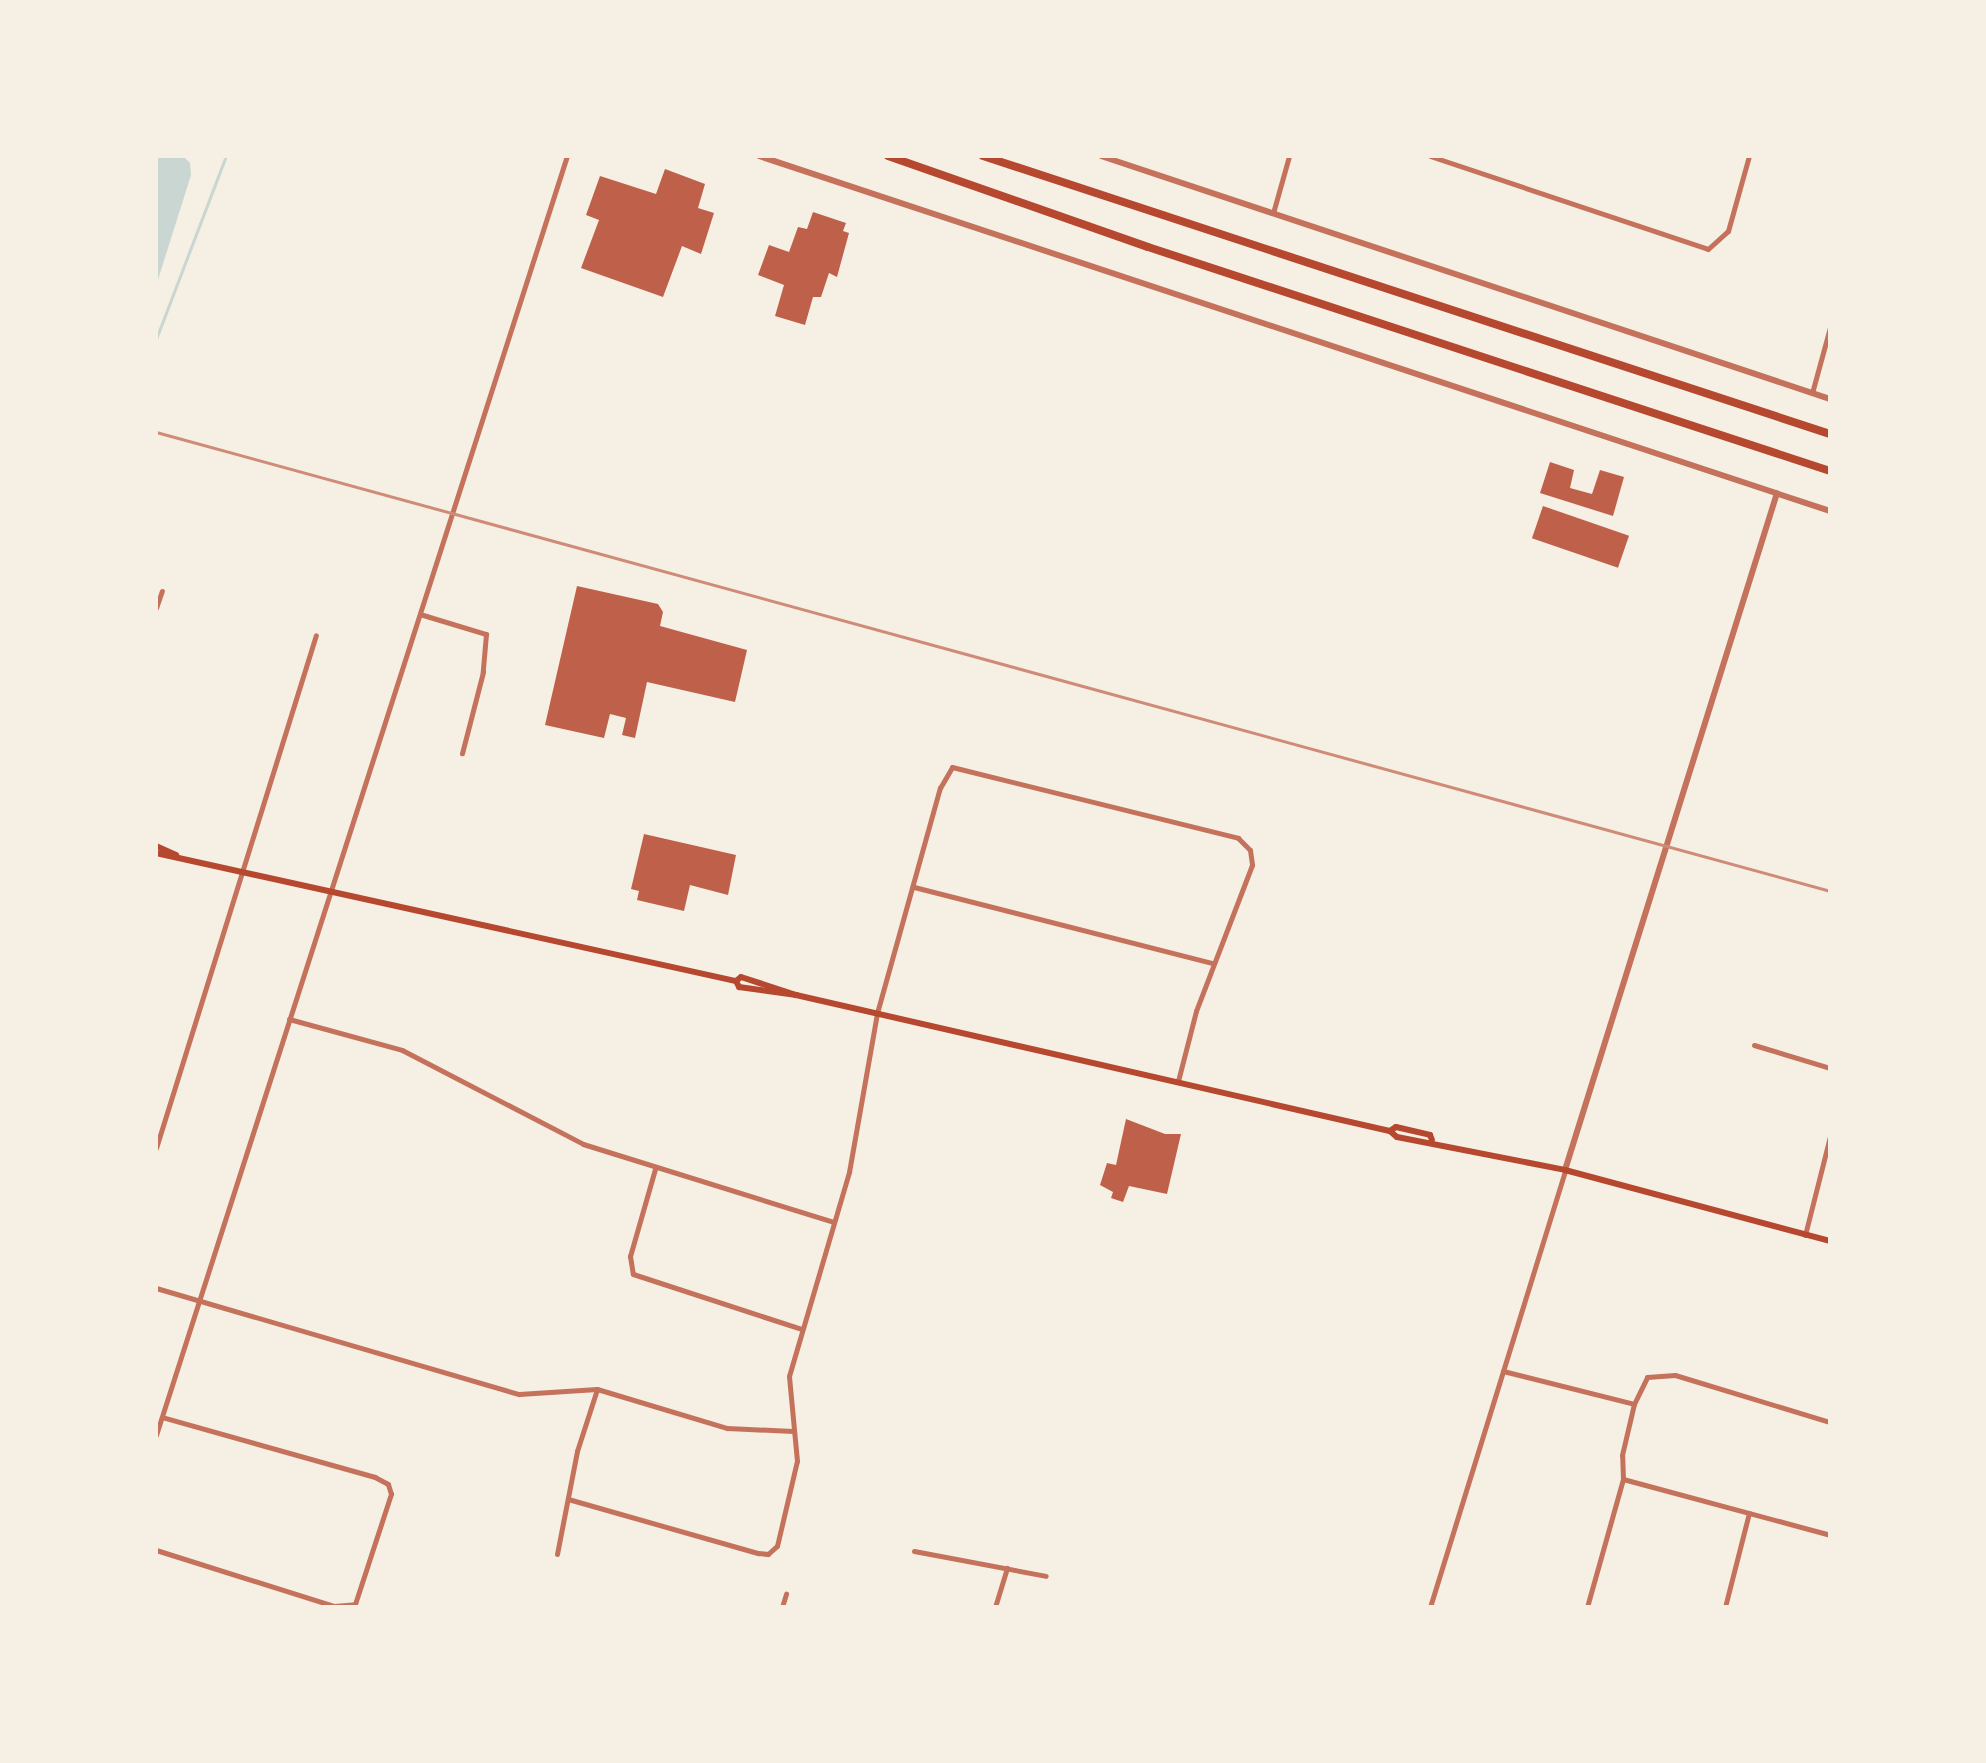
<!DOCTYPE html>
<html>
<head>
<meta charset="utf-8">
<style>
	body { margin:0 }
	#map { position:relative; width:1986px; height:1763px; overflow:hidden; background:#f6efe4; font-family:Quicksand,sans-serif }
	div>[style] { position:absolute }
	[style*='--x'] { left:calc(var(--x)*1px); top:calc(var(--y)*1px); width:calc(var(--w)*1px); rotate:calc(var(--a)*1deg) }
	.water>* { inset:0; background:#c9d6d2 }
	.stream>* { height:3px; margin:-1.5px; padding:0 1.5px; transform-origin:1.5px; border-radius:1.5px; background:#c9d6d2 }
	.building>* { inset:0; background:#bf614a; transform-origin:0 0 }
	.minor>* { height:5px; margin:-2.5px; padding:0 2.5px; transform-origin:2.5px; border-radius:2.5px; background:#c5725c }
	.tertiary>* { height:6px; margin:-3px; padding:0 3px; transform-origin:3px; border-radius:3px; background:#c5725c }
	.secondary>* { height:6px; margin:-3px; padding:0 3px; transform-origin:3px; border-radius:3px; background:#b5482f }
	.motorway>* { height:8px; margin:-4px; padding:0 4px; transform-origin:4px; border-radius:4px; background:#b5482f }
	.rail>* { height:3px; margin:-1.5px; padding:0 1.5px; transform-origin:1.5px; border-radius:1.5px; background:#cf8b77 }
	span { translate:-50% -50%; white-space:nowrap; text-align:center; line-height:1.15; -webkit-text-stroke:6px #f6efe4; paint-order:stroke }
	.frame { position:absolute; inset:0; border:158px solid #f6efe4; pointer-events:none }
</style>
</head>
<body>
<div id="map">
	<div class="water">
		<div style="clip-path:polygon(156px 156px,183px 156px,190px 163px,191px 175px,156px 286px)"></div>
	</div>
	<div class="stream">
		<div style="--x:156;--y:339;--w:196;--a:-69.1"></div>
	</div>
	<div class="building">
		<div style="clip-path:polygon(665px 169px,705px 184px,698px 208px,714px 213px,701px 254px,682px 246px,663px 297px,581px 268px,599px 220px,586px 215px,600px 176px,656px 194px)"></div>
		<div style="clip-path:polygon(813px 212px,846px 223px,843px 231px,849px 233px,837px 277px,829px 273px,821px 297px,813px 297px,805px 325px,775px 316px,784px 285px,758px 275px,769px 245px,789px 252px,798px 227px,807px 229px)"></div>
		<div style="clip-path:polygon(1550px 462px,1574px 470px,1570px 488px,1592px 494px,1600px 470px,1624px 477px,1613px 516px,1540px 493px)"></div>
		<div style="left:1543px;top:506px;width:91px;height:34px;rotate:19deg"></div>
		<div style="clip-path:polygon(577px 586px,658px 604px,663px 612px,660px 626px,747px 650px,735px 702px,647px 682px,635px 738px,622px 735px,626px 718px,610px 714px,604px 738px,545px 725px)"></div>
		<div style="clip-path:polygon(644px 834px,736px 855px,728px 895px,690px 885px,684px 911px,637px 900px,639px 891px,631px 889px)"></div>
		<div style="clip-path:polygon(1126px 1119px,1165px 1134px,1181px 1134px,1167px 1194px,1129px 1186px,1123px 1202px,1111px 1198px,1113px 1192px,1100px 1185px,1107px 1163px,1116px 1165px)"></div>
	</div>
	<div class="minor">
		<div style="--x:1430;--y:156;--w:293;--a:18.5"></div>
		<div style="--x:1708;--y:249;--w:27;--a:-42"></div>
		<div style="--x:1728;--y:231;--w:78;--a:-74.4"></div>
		<div style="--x:1273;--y:213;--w:59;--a:-74.3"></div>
		<div style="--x:1812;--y:393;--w:68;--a:-74.7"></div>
		<div style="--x:156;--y:608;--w:18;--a:-71"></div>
		<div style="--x:423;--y:615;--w:66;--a:16.8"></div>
		<div style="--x:486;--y:634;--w:38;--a:95"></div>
		<div style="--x:483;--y:672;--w:84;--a:104.5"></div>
		<div style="--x:914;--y:887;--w:309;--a:14.3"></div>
		<div style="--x:289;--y:1019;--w:117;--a:15.3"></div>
		<div style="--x:402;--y:1050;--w:204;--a:27.4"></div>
		<div style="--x:583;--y:1144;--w:263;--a:17.3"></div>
		<div style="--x:1754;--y:1045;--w:79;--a:16.8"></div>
		<div style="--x:156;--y:1148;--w:537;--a:-72.68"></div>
		<div style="--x:655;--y:1169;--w:91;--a:106"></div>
		<div style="--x:630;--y:1256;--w:18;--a:81"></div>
		<div style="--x:633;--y:1274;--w:177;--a:18.1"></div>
		<div style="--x:1805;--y:1235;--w:102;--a:-75.8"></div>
		<div style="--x:156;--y:1288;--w:378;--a:16.3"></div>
		<div style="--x:519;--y:1394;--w:78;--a:-3.7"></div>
		<div style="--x:597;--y:1389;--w:136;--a:16.7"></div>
		<div style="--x:727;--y:1428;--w:66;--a:2.6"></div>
		<div style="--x:1503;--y:1371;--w:135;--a:14.1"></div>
		<div style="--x:156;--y:1435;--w:1343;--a:-72.19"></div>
		<div style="--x:1623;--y:1479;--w:214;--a:15.1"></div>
		<div style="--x:568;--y:1499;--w:198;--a:15.9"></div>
		<div style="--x:758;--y:1553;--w:10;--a:6"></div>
		<div style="--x:768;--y:1554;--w:12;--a:-42"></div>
		<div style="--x:777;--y:1546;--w:87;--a:-76.8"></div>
		<div style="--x:797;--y:1461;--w:85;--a:-95.4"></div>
		<div style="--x:789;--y:1376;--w:213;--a:-73.6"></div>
		<div style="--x:849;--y:1172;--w:161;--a:-80"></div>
		<div style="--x:877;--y:1013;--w:234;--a:-74.4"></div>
		<div style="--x:940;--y:788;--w:24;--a:-60"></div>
		<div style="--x:952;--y:767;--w:295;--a:13.9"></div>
		<div style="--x:1238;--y:838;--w:17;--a:45"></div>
		<div style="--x:1250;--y:850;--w:15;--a:82"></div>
		<div style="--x:1252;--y:865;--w:156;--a:111"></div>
		<div style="--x:1196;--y:1011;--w:72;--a:104.4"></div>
		<div style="--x:156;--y:1550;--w:187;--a:17.5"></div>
		<div style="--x:334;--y:1606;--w:21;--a:-5"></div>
		<div style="--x:355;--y:1604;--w:116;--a:-71.9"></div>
		<div style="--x:391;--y:1494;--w:10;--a:-107"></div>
		<div style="--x:388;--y:1484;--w:15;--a:-152"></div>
		<div style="--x:375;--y:1477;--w:221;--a:-164.3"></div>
		<div style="--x:914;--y:1551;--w:134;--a:10.7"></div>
		<div style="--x:557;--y:1554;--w:105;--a:-79"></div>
		<div style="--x:577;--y:1451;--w:65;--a:-72.1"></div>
		<div style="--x:782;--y:1607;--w:14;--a:-73"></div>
		<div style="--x:995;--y:1607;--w:41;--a:-72.9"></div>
		<div style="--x:1430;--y:1607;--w:457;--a:-72.8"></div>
		<div style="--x:1587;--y:1607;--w:133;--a:-74.3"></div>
		<div style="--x:1623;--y:1479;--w:24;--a:-92"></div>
		<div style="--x:1622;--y:1455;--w:52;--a:-76.8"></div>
		<div style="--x:1634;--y:1404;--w:30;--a:-64"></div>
		<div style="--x:1647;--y:1377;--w:28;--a:-4"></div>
		<div style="--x:1675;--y:1375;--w:162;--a:16.9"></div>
		<div style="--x:1725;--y:1607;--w:97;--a:-75.7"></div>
	</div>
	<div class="tertiary">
		<div style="--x:759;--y:156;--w:1128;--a:18.34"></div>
		<div style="--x:1101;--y:156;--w:768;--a:18.43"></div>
		<div style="--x:1565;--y:1170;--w:709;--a:-72.61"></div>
	</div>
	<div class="secondary">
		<div style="--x:156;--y:846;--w:22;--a:24"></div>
		<div style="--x:156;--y:853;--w:594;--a:12.45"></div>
		<div style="--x:736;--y:981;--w:6;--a:-39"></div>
		<div style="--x:741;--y:977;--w:58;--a:18.1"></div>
		<div style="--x:736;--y:981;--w:7;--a:63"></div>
		<div style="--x:739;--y:987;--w:58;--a:8"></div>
		<div style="--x:796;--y:995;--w:609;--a:12.9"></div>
		<div style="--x:1390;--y:1131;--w:9;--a:41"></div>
		<div style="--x:1397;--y:1137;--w:171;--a:11.1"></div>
		<div style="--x:1565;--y:1170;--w:274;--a:15"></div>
		<div style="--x:1390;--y:1131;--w:7;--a:-34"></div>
		<div style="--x:1396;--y:1127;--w:35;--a:13"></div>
		<div style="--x:1430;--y:1135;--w:5;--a:68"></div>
	</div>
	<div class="motorway">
		<div style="--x:888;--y:156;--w:275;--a:19.3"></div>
		<div style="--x:1148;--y:247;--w:718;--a:18.18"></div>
		<div style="--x:983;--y:156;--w:891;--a:18.17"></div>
	</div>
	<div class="rail">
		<div style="--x:156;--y:432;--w:1736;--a:15.33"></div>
	</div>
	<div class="frame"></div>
</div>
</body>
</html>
